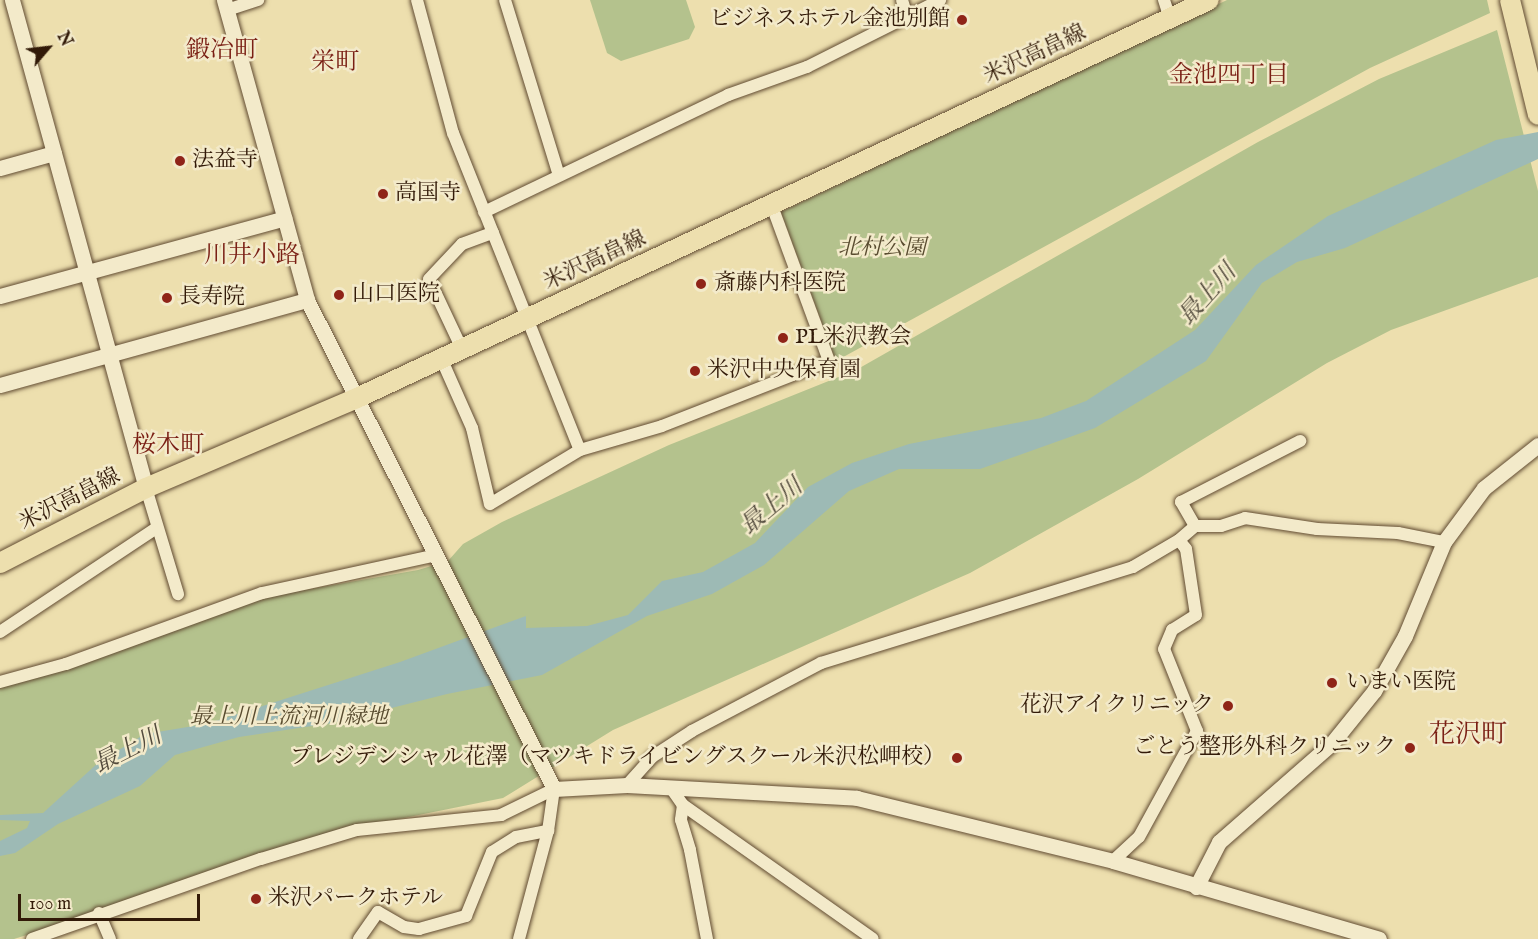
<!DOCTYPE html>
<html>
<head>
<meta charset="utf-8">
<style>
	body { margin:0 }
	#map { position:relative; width:1538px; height:939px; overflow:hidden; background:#eddfae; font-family:"IM FELL English","Noto Serif JP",serif }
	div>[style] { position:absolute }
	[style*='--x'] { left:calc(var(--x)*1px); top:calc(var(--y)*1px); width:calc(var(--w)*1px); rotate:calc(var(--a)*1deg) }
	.green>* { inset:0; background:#b4c28d }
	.water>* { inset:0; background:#9dbab5 }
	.roads { filter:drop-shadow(0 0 2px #614b32) drop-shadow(0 0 2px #614b32) }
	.minor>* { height:12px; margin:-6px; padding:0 6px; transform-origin:6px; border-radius:6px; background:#f3eaca }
	.tertiary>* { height:15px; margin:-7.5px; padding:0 7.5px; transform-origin:7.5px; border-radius:7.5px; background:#f3eaca }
	.primary>* { height:20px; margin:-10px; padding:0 10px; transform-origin:10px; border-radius:10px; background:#eddfae }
	.dots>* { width:16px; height:16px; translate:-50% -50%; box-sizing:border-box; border:3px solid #f3eaca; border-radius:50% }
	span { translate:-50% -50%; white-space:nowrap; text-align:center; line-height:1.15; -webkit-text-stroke:5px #f3eaca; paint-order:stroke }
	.poi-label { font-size:22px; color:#321a08 }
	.right { translate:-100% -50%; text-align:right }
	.left { translate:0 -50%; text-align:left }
	.street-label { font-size:22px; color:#321a08 }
	.park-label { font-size:22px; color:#594c30; font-style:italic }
	.neighbourhood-label { font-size:24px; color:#7a1f14 }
	.water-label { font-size:24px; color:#524a3c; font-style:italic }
	.quarter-label { font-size:26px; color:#7a1f14 }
	.north { position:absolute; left:18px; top:18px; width:60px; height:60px; -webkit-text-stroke:4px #f3eaca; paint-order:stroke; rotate:62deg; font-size:16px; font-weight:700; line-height:24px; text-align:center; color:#321a08 }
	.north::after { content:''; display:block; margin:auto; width:21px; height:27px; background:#321a08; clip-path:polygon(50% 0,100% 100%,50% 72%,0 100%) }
	.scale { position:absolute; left:18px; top:894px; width:182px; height:27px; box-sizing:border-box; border:3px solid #321a08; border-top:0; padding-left:8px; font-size:18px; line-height:21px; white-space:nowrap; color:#321a08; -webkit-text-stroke:4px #f3eaca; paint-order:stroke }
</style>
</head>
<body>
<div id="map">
	<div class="green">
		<div style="clip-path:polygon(590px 0,686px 0,695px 27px,689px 39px,621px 61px,607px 53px)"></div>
		<div style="clip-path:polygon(1227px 0,1487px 0,1490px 13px,1370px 68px,836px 361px,781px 212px)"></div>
		<div style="clip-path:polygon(1497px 30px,1538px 191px,1538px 277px,1391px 330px,1327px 363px,1138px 479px,970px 573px,613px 730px,503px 798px,389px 821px,14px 939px,0 939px,0 687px,259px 598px,418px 570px,448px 561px,463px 544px,502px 522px,669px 445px,856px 370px,1258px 142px,1379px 79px)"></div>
	</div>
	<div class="water">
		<div style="clip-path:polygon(1538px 132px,1538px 159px,1345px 248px,1297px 262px,1262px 283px,1206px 361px,1095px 428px,980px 469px,899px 469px,849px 491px,764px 565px,712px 594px,647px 616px,542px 675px,447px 694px,332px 723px,239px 737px,175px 755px,140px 786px,58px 824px,15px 853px,0 856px,0 841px,27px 828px,30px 821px,0 820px,0 815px,43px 813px,99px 762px,145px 734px,206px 724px,400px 662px,526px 616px,526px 628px,587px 626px,628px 615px,662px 581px,703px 572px,755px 543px,808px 487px,852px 463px,909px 444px,1041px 418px,1086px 401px,1195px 330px,1256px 265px,1328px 216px,1496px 140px)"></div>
	</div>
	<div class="roads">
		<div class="minor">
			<div style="--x:417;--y:0;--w:138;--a:74.9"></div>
			<div style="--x:453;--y:133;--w:341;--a:68.2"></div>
			<div style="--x:580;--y:450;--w:85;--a:-16.3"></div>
			<div style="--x:662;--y:426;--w:179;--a:-21.3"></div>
			<div style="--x:829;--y:361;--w:165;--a:-110.2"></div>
			<div style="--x:505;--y:0;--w:183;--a:72.9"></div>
			<div style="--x:902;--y:0;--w:17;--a:73"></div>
			<div style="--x:1164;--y:0;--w:19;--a:72"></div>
			<div style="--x:227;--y:10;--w:33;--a:-18"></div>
			<div style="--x:484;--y:212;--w:271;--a:-25.6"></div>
			<div style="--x:728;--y:95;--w:84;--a:-19.5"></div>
			<div style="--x:807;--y:67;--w:149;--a:-26.7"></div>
			<div style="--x:462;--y:349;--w:77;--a:-115.2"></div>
			<div style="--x:429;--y:279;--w:48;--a:-46.7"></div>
			<div style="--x:462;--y:244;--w:33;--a:-20"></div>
			<div style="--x:441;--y:358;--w:77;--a:66.1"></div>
			<div style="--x:472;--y:428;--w:78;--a:76.7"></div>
			<div style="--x:490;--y:504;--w:105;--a:-31"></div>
			<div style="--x:146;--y:488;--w:111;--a:73.2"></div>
			<div style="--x:1195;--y:526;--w:28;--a:-120"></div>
			<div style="--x:1181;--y:502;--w:134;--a:-27.1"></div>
			<div style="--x:0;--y:632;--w:186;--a:-33.6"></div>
			<div style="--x:0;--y:682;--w:68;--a:-15.3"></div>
			<div style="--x:66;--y:664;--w:208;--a:-19.9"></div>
			<div style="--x:262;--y:593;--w:178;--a:-12.3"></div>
			<div style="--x:627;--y:785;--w:38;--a:-48"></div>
			<div style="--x:652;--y:757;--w:48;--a:-33"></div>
			<div style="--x:692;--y:731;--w:146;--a:-27.8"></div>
			<div style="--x:821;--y:663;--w:326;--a:-17.1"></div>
			<div style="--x:1133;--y:567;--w:53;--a:-30.4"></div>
			<div style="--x:1179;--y:540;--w:21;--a:-41"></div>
			<div style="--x:1195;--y:526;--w:26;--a:0"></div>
			<div style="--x:1221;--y:526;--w:25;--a:-18"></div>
			<div style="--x:1245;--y:518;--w:73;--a:8.7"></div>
			<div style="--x:1317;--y:529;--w:81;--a:2.8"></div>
			<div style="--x:1398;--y:533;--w:47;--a:11.1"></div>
			<div style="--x:671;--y:788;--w:21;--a:55"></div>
			<div style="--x:683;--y:805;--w:232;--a:35.2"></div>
			<div style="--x:683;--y:805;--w:15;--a:98"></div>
			<div style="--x:681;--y:820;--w:31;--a:73"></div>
			<div style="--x:690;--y:850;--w:91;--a:79.2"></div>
			<div style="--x:1113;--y:861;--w:35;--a:-43"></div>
			<div style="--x:1139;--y:837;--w:121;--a:-61.3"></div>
			<div style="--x:1197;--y:731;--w:88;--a:-111.9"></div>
			<div style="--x:1164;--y:649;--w:21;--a:-67"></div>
			<div style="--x:1172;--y:630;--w:28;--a:-32"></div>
			<div style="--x:1196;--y:615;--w:67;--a:-98.6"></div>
			<div style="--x:1186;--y:549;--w:11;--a:-128"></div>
			<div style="--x:99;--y:913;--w:28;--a:67"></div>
			<div style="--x:32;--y:939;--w:243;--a:-19.3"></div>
			<div style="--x:261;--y:859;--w:100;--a:-16.8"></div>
			<div style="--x:357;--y:830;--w:145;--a:-5.9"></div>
			<div style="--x:501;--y:815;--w:59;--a:-26.1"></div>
			<div style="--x:359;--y:939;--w:33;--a:-55"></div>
			<div style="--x:378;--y:912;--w:30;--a:30"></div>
			<div style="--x:404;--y:927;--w:15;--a:8"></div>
			<div style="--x:419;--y:929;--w:49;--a:-15.5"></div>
			<div style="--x:466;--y:916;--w:69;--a:-67.9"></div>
			<div style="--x:492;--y:852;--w:28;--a:-32"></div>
			<div style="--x:516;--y:837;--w:33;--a:-11"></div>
			<div style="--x:519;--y:939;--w:112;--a:-75"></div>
			<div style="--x:548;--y:831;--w:42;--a:-81.9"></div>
		</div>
		<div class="tertiary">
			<div style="--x:12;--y:0;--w:506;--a:74.65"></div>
			<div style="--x:224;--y:0;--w:311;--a:74.5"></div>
			<div style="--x:307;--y:300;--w:548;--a:63.2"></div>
			<div style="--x:554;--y:789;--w:73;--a:-3.1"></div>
			<div style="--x:627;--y:785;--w:230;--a:3.2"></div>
			<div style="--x:857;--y:798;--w:264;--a:13.8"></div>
			<div style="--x:1113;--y:861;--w:277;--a:16.3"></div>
			<div style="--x:0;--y:168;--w:56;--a:-15.5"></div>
			<div style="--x:0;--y:296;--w:295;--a:-15.3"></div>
			<div style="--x:0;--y:385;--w:319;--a:-15.5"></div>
			<div style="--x:1196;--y:887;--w:51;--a:-62.9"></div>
			<div style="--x:1219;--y:842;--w:150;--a:-41.2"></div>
			<div style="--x:1332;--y:743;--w:67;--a:-51.1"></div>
			<div style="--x:1374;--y:691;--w:63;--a:-60.6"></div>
			<div style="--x:1405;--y:636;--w:102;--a:-67.5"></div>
			<div style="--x:1444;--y:542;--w:67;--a:-53.5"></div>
			<div style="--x:1484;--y:488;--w:69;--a:-38.5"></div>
		</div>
		<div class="primary">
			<div style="--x:1510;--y:0;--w:118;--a:76.3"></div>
			<div style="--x:0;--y:563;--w:164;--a:-27.2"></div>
			<div style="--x:146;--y:488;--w:229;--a:-23.1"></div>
			<div style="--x:357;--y:398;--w:940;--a:-25.04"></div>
		</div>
	</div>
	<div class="dots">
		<div style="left:962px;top:20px;background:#8f2418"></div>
		<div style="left:180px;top:161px;background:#8f2418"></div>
		<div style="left:383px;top:194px;background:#8f2418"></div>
		<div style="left:701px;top:284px;background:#8f2418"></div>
		<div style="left:339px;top:295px;background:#8f2418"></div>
		<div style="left:167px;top:298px;background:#8f2418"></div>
		<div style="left:783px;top:338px;background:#8f2418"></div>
		<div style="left:695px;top:371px;background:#8f2418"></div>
		<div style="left:1332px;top:683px;background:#8f2418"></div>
		<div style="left:1228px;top:706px;background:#8f2418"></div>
		<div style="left:1410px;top:748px;background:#8f2418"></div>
		<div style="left:957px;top:758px;background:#8f2418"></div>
		<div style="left:256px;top:899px;background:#8f2418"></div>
	</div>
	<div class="poi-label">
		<span class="right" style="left:950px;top:20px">ビジネスホテル金池別館</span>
		<span class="left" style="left:192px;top:161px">法益寺</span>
		<span class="left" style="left:395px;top:194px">高国寺</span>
		<span class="left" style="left:714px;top:284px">斎藤内科医院</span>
		<span class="left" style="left:352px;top:295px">山口医院</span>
		<span class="left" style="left:179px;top:298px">長寿院</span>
		<span class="left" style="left:795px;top:338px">PL米沢教会</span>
		<span class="left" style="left:707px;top:371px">米沢中央保育園</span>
		<span class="left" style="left:1346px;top:683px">いまい医院</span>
		<span class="right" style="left:1214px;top:706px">花沢アイクリニック</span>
		<span class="right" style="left:1396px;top:748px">ごとう整形外科クリニック</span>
		<span class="right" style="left:945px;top:758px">プレジデンシャル花澤（マツキドライビングスクール米沢松岬校）</span>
		<span class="left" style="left:268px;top:899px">米沢パークホテル</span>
	</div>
	<div class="street-label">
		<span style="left:1035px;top:55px;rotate:-25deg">米沢高畠線</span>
		<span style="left:595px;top:261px;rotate:-25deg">米沢高畠線</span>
		<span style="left:70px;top:500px;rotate:-27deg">米沢高畠線</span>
	</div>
	<div class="park-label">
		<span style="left:882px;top:249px">北村公園</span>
		<span style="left:289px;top:718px">最上川上流河川緑地</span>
	</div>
	<div class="neighbourhood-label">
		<span style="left:222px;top:51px">鍛冶町</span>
		<span style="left:335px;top:63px">栄町</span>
		<span style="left:1229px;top:76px">金池四丁目</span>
		<span style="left:252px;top:256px">川井小路</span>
		<span style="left:168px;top:446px">桜木町</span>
	</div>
	<div class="water-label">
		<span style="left:1208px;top:295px;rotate:-48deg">最上川</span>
		<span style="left:772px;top:507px;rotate:-40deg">最上川</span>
		<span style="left:128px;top:751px;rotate:-27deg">最上川</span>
	</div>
	<div class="quarter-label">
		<span style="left:1468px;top:735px">花沢町</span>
	</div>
	<div class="north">N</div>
	<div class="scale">100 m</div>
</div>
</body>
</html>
